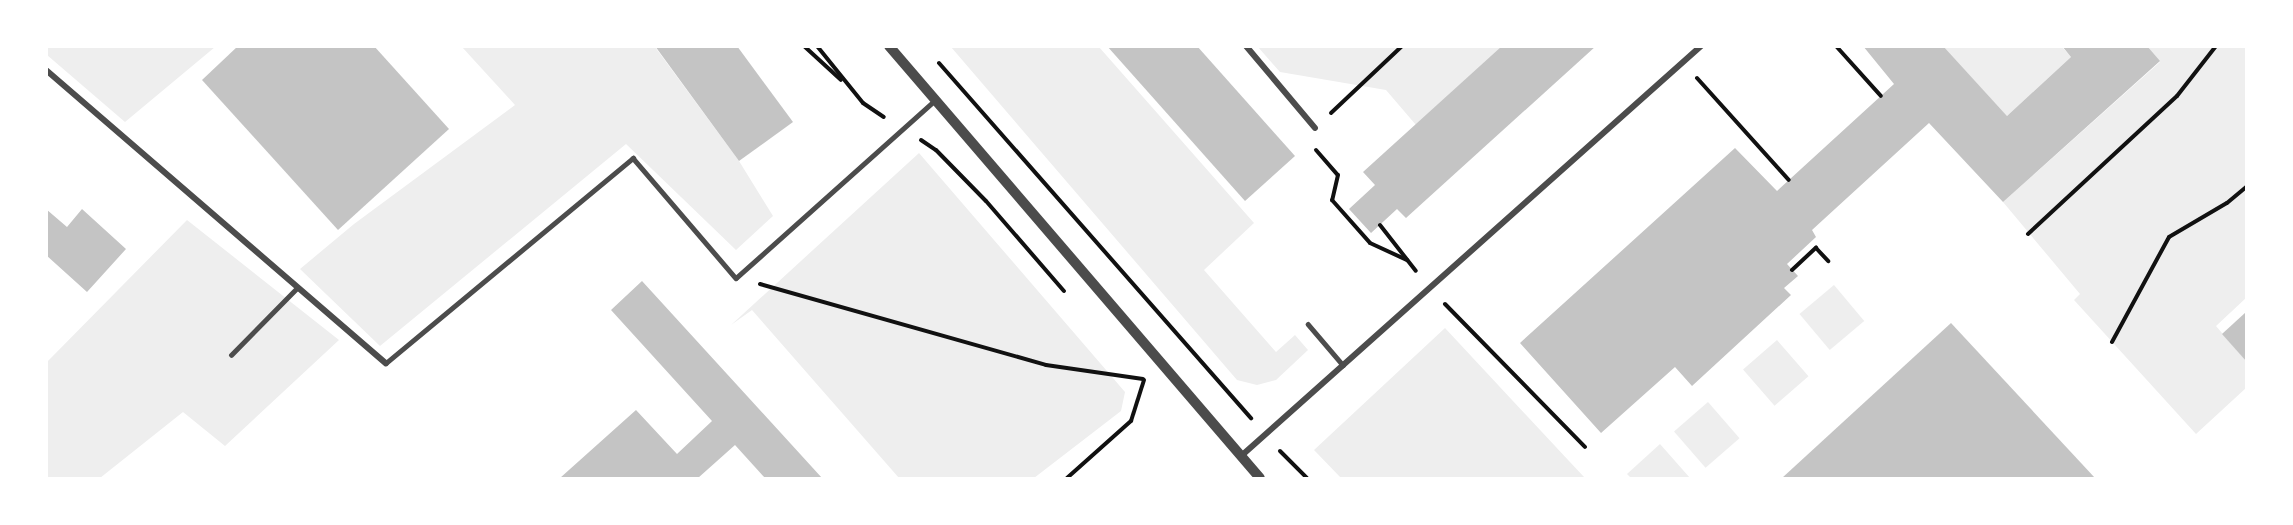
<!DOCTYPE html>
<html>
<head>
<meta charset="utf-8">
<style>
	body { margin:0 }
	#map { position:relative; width:2293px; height:525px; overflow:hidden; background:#fff; font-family:Karla,sans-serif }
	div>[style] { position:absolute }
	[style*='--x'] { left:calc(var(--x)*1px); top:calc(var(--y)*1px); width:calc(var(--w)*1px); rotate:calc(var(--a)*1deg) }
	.green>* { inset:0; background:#eee; transform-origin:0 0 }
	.building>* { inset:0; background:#c4c4c4 }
	.path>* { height:4px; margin:-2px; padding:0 2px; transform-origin:2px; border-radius:2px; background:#111 }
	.service>* { height:4.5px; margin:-2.25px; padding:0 2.25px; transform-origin:2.25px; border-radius:2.25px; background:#4c4c4c }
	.minor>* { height:6px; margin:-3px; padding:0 3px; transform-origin:3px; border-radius:3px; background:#4c4c4c }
	.tertiary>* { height:10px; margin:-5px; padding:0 5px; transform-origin:5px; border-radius:5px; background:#4c4c4c }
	span { translate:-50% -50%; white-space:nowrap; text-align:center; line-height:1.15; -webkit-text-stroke:4.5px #fff; paint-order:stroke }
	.frame { position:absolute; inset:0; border:48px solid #fff; pointer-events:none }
</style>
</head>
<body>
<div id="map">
	<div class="green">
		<div style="clip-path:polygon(47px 46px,215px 46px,215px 47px,125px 122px,47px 55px)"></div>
		<div style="clip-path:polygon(462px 47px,655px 47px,739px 161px,773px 216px,736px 250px,626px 144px,380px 346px,300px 269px,354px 224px,515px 105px)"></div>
		<div style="clip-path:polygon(951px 47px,1099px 47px,1254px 223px,1204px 270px,1276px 352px,1295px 335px,1308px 350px,1276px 380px,1257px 385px,1237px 380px)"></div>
		<div style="clip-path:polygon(1258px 47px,1502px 47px,1416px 125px,1386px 90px,1280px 72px)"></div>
		<div style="clip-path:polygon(1943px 47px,2062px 47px,2071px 57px,2007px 116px)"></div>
		<div style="clip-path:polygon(2147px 47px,2246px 47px,2246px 298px,2216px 326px,2246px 361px,2246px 388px,2196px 434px,2074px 300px,2080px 294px,2003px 202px,2160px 62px)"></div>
		<div style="clip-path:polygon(919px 153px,1125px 392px,1121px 411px,1034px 478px,899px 478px,752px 310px,731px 325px)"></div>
		<div style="clip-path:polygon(187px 220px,339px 340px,225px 446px,183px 412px,100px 478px,47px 478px,47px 362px)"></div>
		<div style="left:1834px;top:285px;width:47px;height:45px;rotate:50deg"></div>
		<div style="clip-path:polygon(1445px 328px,1569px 461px,1585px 478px,1341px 478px,1314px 450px)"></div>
		<div style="left:1777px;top:340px;width:48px;height:45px;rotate:49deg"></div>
		<div style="left:1708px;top:402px;width:48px;height:45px;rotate:49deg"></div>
		<div style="clip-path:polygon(1660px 444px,1690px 478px,1631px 478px,1627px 474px)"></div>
	</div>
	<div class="building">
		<div style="clip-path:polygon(238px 46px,374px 46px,449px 129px,338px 230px,202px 80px)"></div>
		<div style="clip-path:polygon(655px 46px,737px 46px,793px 122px,739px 161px)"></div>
		<div style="clip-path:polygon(1107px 46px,1197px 46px,1295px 156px,1245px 201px)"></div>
		<div style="clip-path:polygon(1502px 46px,1596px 46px,1406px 218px,1397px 209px,1371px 233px,1349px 209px,1375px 185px,1363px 172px)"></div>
		<div style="clip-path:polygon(1863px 46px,1943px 46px,2007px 116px,2071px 57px,2062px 46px,2147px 46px,2160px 61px,2003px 202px,1929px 123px,1812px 230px,1816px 237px,1787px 264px,1798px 276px,1784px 288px,1791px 295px,1692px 386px,1675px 367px,1601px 433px,1520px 343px,1735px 148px,1777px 191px,1894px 84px)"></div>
		<div style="clip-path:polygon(46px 209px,67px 227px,82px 209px,126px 249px,87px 292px,46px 255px)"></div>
		<div style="clip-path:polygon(642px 281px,822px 478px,765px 478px,735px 445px,698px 478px,560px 478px,636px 410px,677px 454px,712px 421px,611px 310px)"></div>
		<div style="clip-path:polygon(2246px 312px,2246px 361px,2222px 334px)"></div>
		<div style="clip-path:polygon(1951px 323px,2095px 478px,1782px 478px)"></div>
	</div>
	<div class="path">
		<div style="--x:804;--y:46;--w:50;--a:42.6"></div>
		<div style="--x:817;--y:46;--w:73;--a:51.1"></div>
		<div style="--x:863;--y:103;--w:25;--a:34"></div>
		<div style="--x:1836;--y:46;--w:67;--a:48"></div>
		<div style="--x:939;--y:63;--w:473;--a:48.7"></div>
		<div style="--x:1697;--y:78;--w:137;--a:48"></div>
		<div style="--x:1331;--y:113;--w:98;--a:-43.3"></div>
		<div style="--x:921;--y:140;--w:18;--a:34"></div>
		<div style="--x:936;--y:150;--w:71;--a:45.6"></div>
		<div style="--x:986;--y:201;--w:119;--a:49.1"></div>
		<div style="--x:1316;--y:150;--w:33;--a:49"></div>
		<div style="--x:1338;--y:175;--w:26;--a:103"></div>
		<div style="--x:1332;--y:200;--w:57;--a:48.5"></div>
		<div style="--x:1370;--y:243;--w:41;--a:24.7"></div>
		<div style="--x:1380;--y:225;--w:58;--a:52"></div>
		<div style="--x:2028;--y:234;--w:203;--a:-42.8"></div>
		<div style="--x:2177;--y:96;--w:63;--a:-52"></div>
		<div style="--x:1792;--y:270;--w:33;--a:-43"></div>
		<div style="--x:1816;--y:248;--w:18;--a:47"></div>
		<div style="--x:760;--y:284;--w:297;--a:15.8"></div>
		<div style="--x:1046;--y:365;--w:98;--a:8.2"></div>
		<div style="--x:1445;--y:304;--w:200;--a:45.6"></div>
		<div style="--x:2112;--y:342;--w:119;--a:-61.5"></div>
		<div style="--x:2169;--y:237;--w:67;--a:-30.4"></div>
		<div style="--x:2227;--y:203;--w:25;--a:-40"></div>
		<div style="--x:1280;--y:451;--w:38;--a:45"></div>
		<div style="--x:1067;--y:478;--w:86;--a:-41.7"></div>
		<div style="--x:1131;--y:421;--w:43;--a:-72.4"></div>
	</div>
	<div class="service">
		<div style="--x:1308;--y:324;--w:54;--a:49.5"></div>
		<div style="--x:231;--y:355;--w:93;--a:-45.4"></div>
		<div style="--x:386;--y:363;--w:321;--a:-39.7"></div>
		<div style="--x:633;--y:158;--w:158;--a:49.4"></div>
		<div style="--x:736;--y:278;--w:266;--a:-41.8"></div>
	</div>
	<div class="minor">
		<div style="--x:1246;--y:46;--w:107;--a:49.9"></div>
		<div style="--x:46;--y:70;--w:449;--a:40.8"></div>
		<div style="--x:1240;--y:457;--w:618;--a:-41.72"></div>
	</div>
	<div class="tertiary">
		<div style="--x:889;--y:46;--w:569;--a:49.34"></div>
	</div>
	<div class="frame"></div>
</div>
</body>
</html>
